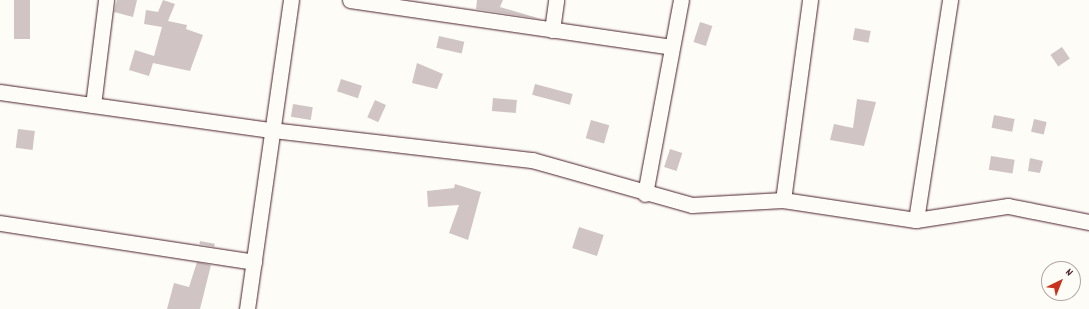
<!DOCTYPE html>
<html>
<head>
<meta charset="utf-8">
<style>
	body { margin:0 }
	#map { position:relative; width:1089px; height:309px; overflow:hidden; background:#fdfcf7; font-family:Dekko,sans-serif }
	div>[style] { position:absolute }
	[style*='--x'] { left:calc(var(--x)*1px); top:calc(var(--y)*1px); width:calc(var(--w)*1px); rotate:calc(var(--a)*1deg) }
	.building>* { inset:0; background:#d0c5c4; transform-origin:0 0 }
	.roads { filter:drop-shadow(0 0 1px #4a1f2b) drop-shadow(0 0 1px #4a1f2b) }
	.street>* { height:15px; margin:-7.5px; padding:0 7.5px; transform-origin:7.5px; border-radius:7.5px; background:#fdfcf7 }
	span { translate:-50% -50%; white-space:nowrap; text-align:center; line-height:1.15; -webkit-text-stroke:4px #fdfcf7; paint-order:stroke }
	.north { position:absolute; left:1041px; top:261px; width:40px; height:40px; box-sizing:border-box; background:#fdfcf7; border:1px solid #b5a4a5; border-radius:50%; rotate:43deg; font-size:11px; font-weight:700; line-height:16px; text-align:center; color:#4a1f2b }
	.north::after { content:''; display:block; margin:auto; width:14px; height:18px; background:#c8321e; clip-path:polygon(50% 0,100% 100%,50% 72%,0 100%) }
</style>
</head>
<body>
<div id="map">
	<div class="building">
		<div style="left:14px;top:0;width:16px;height:39px"></div>
		<div style="clip-path:polygon(117px 0,137px 0,133px 17px,114px 12px)"></div>
		<div style="clip-path:polygon(163px 0,175px 4px,168px 21px,187px 25px,186px 29px,203px 35px,190px 71px,153px 63px,149px 76px,129px 70px,135px 50px,154px 56px,162px 27px,144px 24px,146px 10px,158px 12px)"></div>
		<div style="clip-path:polygon(477px 0,503px 0,500px 7px,541px 19px,476px 9px)"></div>
		<div style="left:700px;top:22px;width:13px;height:21px;rotate:18deg"></div>
		<div style="left:855px;top:28px;width:16px;height:12px;rotate:11deg"></div>
		<div style="left:439px;top:36px;width:26px;height:12px;rotate:13deg"></div>
		<div style="left:1062px;top:47px;width:14px;height:14px;rotate:56deg"></div>
		<div style="clip-path:polygon(417px 63px,443px 74px,437px 89px,412px 83px)"></div>
		<div style="left:341px;top:79px;width:22px;height:13px;rotate:18deg"></div>
		<div style="left:535px;top:84px;width:39px;height:11px;rotate:15deg"></div>
		<div style="left:493px;top:98px;width:24px;height:13px;rotate:5deg"></div>
		<div style="clip-path:polygon(857px 99px,876px 102px,864px 146px,830px 140px,834px 124px,853px 128px)"></div>
		<div style="left:375px;top:100px;width:12px;height:19px;rotate:24deg"></div>
		<div style="left:293px;top:104px;width:20px;height:13px;rotate:9deg"></div>
		<div style="left:994px;top:115px;width:21px;height:13px;rotate:11deg"></div>
		<div style="left:1034px;top:119px;width:13px;height:13px;rotate:13deg"></div>
		<div style="left:591px;top:120px;width:19px;height:19px;rotate:16deg"></div>
		<div style="left:18px;top:129px;width:17px;height:19px;rotate:7deg"></div>
		<div style="left:670px;top:149px;width:13px;height:19px;rotate:18deg"></div>
		<div style="left:991px;top:156px;width:24px;height:14px;rotate:9deg"></div>
		<div style="clip-path:polygon(1030px 158px,1043px 161px,1040px 173px,1028px 171px)"></div>
		<div style="clip-path:polygon(455px 184px,481px 192px,468px 240px,449px 233px,459px 205px,428px 207px,427px 191px,454px 188px)"></div>
		<div style="left:579px;top:227px;width:26px;height:22px;rotate:18deg"></div>
		<div style="left:200px;top:241px;width:15px;height:3px;rotate:11deg"></div>
		<div style="clip-path:polygon(197px 262px,211px 265px,200px 309px,167px 309px,174px 283px,189px 287px)"></div>
	</div>
	<div class="roads">
		<div class="street">
			<div style="--x:350;--y:0;--w:325;--a:8.3"></div>
			<div style="--x:552;--y:30;--w:30;--a:-82"></div>
			<div style="--x:0;--y:92;--w:275;--a:8"></div>
			<div style="--x:272;--y:130;--w:262;--a:6.6"></div>
			<div style="--x:532;--y:160;--w:166;--a:15.7"></div>
			<div style="--x:692;--y:205;--w:91;--a:-3.1"></div>
			<div style="--x:783;--y:200;--w:134;--a:8.6"></div>
			<div style="--x:916;--y:220;--w:93;--a:-8.7"></div>
			<div style="--x:1008;--y:206;--w:83;--a:11.2"></div>
			<div style="--x:93;--y:105;--w:106;--a:-82.9"></div>
			<div style="--x:645;--y:194;--w:197;--a:-79.5"></div>
			<div style="--x:783;--y:200;--w:202;--a:-82.3"></div>
			<div style="--x:916;--y:220;--w:223;--a:-81.2"></div>
			<div style="--x:0;--y:223;--w:257;--a:8.7"></div>
			<div style="--x:247;--y:309;--w:312;--a:-81.9"></div>
		</div>
	</div>
	<div class="north">N</div>
</div>
</body>
</html>
